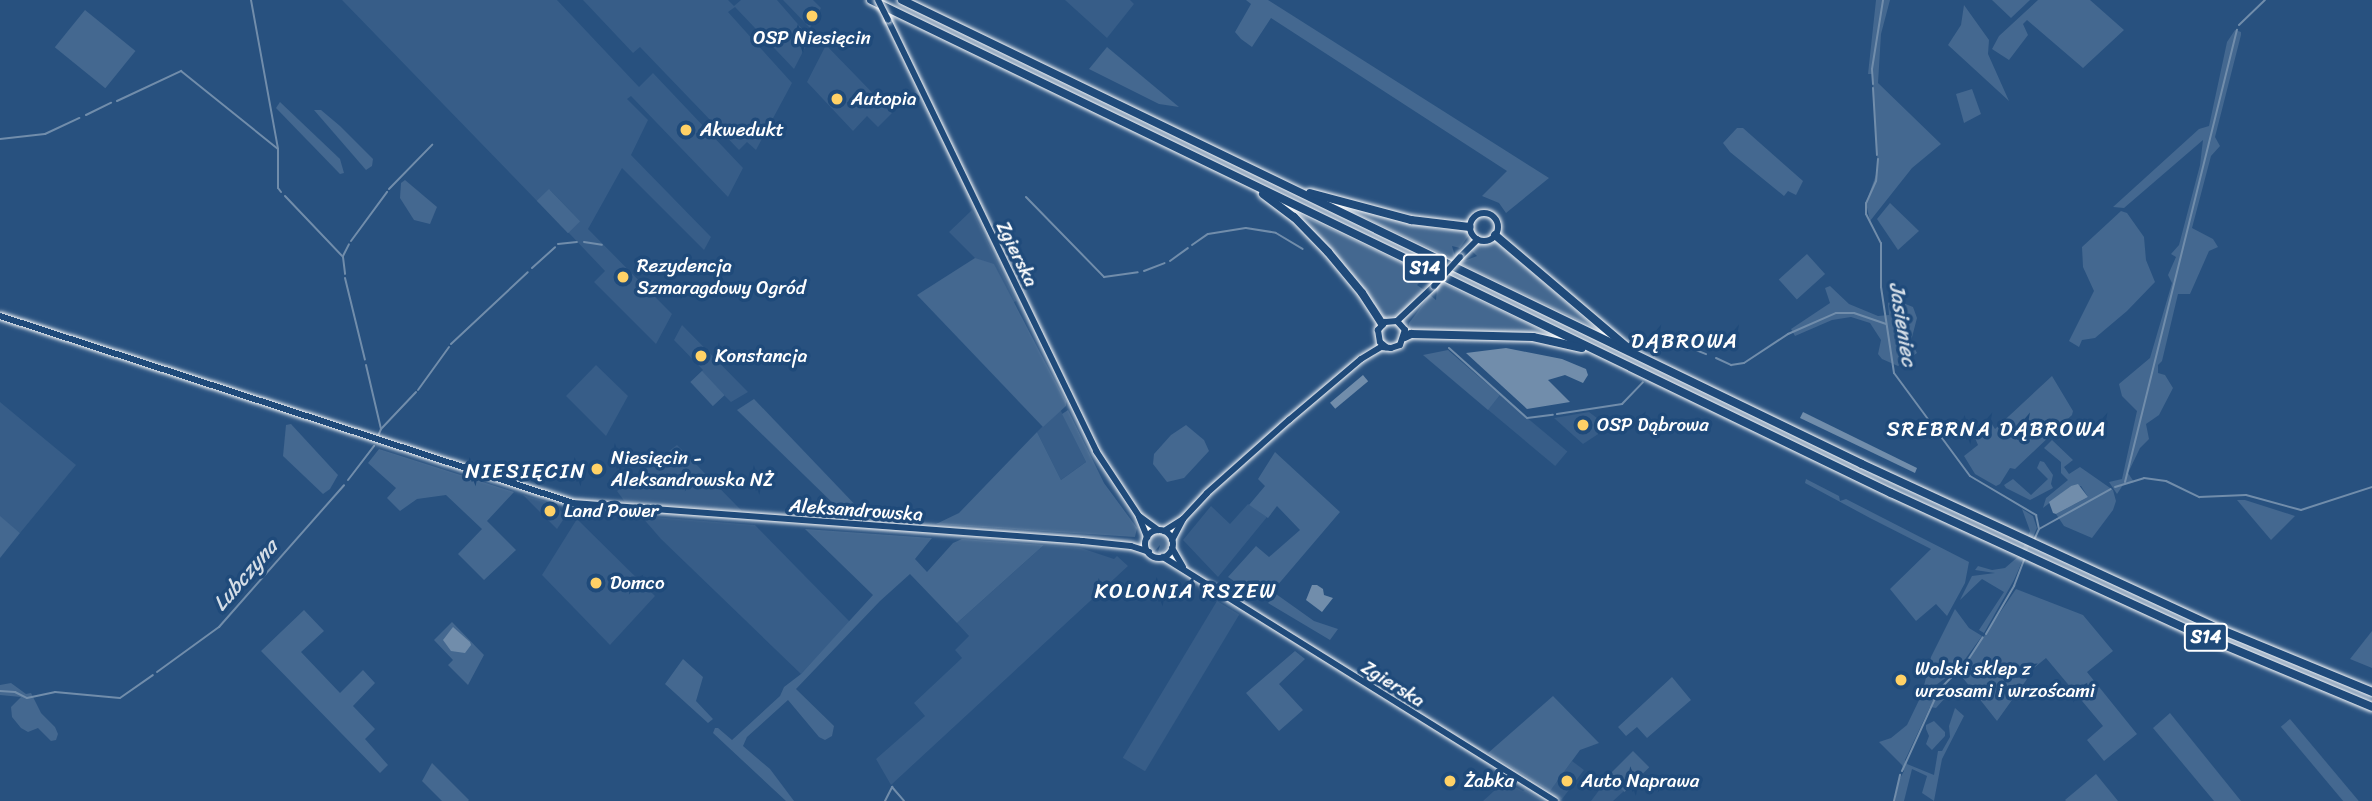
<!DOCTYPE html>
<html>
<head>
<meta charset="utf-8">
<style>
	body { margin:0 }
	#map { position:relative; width:2372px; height:801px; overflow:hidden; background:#28517f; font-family:Sriracha,sans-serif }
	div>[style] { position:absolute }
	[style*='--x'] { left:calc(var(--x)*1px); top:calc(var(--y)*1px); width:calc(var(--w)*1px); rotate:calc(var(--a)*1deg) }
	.built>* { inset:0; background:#375d88; transform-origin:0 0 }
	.green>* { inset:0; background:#446890; transform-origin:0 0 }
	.water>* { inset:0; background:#718dab; transform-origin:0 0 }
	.stream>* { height:2px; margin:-1px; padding:0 1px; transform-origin:1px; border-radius:1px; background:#718dab }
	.roads { filter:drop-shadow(0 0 2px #fff) drop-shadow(0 0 2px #fff) }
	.secondary>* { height:6px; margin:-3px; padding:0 3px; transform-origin:3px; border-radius:3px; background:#1f4a7a }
	.secondary>.ring { margin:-3px; padding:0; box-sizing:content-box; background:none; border:6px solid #1f4a7a; border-radius:50% }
	.motorway>* { height:8px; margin:-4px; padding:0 4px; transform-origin:4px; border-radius:4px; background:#1f4a7a }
	.bridges { filter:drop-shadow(0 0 2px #fff) drop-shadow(0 0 2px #fff) }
	.secondary-bridge>* { height:6px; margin:-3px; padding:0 3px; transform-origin:3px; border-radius:3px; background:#1f4a7a }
	.dots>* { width:19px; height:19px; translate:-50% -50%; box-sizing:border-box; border:4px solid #1f4a7a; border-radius:50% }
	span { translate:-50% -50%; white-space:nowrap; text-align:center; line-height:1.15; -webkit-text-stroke:7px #1f4a7a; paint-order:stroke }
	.shield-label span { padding:2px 5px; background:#1f4a7a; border:2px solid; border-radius:5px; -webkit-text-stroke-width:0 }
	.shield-label { font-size:18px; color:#fff; font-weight:700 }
	.poi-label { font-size:19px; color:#fff }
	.left { translate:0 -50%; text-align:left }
	.street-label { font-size:19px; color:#fff }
	.water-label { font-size:21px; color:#d4dde6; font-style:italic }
	.neighbourhood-label { font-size:21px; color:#fff; letter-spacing:2px }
</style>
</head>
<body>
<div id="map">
	<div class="built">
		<div style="clip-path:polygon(342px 0,557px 0,639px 87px,653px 73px,743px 168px,728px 197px,631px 96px,627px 99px,648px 120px,631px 155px,711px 237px,704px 250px,622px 168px,588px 229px,672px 314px,656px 344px,594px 282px,605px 271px,568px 232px,580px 221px,550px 190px,539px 203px)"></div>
		<div style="clip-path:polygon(583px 0,728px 0,734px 6px,741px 0,777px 0,810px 38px,794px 69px,735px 7px,728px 12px,792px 83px,756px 150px,747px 142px,739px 150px,640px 47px,633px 53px)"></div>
		<div style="clip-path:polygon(783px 0,813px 0,821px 8px,810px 28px)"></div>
		<div style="clip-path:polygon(1065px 0,1130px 0,1134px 4px,1107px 38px)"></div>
		<div style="clip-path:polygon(826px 45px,892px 113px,878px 127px,867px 116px,853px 131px,807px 82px)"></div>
		<div style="clip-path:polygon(972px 210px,1016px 301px,1001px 308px,975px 258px,949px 232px)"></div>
		<div style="clip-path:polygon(682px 325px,748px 392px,731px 402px,724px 395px,713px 406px,691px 382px,703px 370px,674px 340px)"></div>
		<div style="clip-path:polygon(596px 365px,628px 396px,606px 436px,566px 396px)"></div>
		<div style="left:1500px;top:395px;width:88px;height:19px;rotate:40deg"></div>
		<div style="clip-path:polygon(0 402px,76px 465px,20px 533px,0 517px)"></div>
		<div style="clip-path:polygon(1060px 409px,1086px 462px,1061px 480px,1037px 432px)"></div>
		<div style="clip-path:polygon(1589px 412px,1609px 427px,1583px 444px,1554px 418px)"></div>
		<div style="clip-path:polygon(677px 445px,742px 511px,625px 502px,617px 491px)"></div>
		<div style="clip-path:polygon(523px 495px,557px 505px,565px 517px,557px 529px)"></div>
		<div style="clip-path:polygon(1248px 504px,1267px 517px,1218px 577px,1183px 540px,1211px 506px,1230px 524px)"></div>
		<div style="clip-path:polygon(641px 516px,755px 525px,850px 622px,801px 674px,661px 539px)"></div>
		<div style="clip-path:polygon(577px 519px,655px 596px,610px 645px,542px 575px)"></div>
		<div style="clip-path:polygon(1044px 545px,1081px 548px,1114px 559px,1117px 556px,1128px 566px,891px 785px,876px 759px,925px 716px,914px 703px,962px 658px,955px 650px,969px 636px,957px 623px)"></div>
		<div style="left:1217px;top:601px;width:26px;height:183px;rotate:31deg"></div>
		<div style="left:1572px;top:761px;width:15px;height:37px;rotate:37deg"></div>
		<div style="clip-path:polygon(1609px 777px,1624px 791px,1613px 801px,1591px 801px)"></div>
		<div style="clip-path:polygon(1505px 781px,1523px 791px,1525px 790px,1543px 801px,1483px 801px)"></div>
	</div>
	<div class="green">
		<div style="clip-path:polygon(1246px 0,1268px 0,1549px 178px,1506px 213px,1499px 203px,1482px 196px,1507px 171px,1271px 18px,1252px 47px,1241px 39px,1235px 32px,1251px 4px)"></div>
		<div style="clip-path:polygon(1876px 0,1890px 0,1881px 34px,1878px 83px,1941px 144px,1912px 168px,1870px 221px,1866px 203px,1878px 169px,1872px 74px,1868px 74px)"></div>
		<div style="clip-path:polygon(1992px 0,2030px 0,2011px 18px)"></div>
		<div style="clip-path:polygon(2038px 0,2090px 0,2124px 30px,2083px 68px,2027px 20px,2023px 24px,2028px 35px,2009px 60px,1992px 49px,1999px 36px)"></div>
		<div style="clip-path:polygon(1964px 5px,1989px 40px,1988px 54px,2009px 101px,1948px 45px,1961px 25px)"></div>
		<div style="left:85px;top:10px;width:65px;height:48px;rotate:39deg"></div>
		<div style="clip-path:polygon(2235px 30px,2241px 32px,2241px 35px,2215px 137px,2220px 146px,2211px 156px,2192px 228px,2213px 239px,2218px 247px,2209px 251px,2190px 294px,2178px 294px,2162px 361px,2158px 365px,2158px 373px,2165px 375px,2173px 388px,2159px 415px,2146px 424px,2149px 439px,2140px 448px,2128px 473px,2134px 482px,2123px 485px,2117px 494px,2109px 482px,2122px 479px,2137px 411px,2122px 396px,2119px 384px,2150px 358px,2172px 283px,2168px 275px,2176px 257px,2171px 254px,2179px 245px,2200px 165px,2203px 140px,2124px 208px,2113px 207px,2199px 129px,2209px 126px,2227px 42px)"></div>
		<div style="clip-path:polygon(1107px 47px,1179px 107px,1159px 104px,1089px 69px)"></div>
		<div style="clip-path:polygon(1972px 89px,1981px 114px,1964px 123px,1956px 94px)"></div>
		<div style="clip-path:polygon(280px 102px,340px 159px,344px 173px,340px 174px,276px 108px)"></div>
		<div style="clip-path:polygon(314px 110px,321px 110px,340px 126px,373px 159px,372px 166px,366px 170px)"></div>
		<div style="clip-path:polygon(1737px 128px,1743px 128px,1803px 181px,1796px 195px,1788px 191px,1784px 196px,1730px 152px,1723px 143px)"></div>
		<div style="clip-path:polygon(405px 180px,437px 207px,430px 224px,414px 220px,400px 198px,401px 183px)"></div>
		<div style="left:549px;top:189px;width:45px;height:17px;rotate:46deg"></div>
		<div style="clip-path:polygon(1331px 202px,1438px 229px,1466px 231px,1469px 235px,1460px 248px,1452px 246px,1455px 256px,1453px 259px)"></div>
		<div style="clip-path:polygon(1890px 203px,1919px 231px,1898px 250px,1877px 219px)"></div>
		<div style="clip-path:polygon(1291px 210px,1436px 279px,1432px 283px,1419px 283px,1417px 285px,1424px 290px,1399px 315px,1385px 318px,1334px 253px)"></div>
		<div style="clip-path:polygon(2121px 211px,2127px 213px,2144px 237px,2146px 260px,2155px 282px,2127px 311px,2095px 338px,2082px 340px,2079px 347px,2069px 341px,2094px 291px,2083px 267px,2082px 247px)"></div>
		<div style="clip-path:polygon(1496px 242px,1597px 329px,1459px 263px,1477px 256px,1471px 250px,1477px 244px)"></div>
		<div style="left:1807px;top:254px;width:27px;height:38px;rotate:48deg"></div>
		<div style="clip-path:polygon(975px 258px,994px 264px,1066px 402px,1066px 406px,1043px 427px,917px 295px)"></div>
		<div style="clip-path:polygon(1442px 283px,1563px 340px,1505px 332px,1409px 329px,1409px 323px,1430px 295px,1436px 300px,1437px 288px)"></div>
		<div style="clip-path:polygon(1830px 286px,1849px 304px,1878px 316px,1889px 315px,1888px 303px,1893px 299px,1913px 307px,1917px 318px,1911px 341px,1917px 353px,1898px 366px,1882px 359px,1878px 354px,1881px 340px,1870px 323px,1851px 317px,1832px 320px,1795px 336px,1791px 329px,1830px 303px,1825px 288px)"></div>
		<div style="clip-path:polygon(1448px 350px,1500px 395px,1488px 410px,1423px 355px)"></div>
		<div style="left:702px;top:371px;width:33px;height:16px;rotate:47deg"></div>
		<div style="clip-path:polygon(2052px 376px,2073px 411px,2072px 415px,2015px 469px,2010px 468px,2000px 484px,1996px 486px,1975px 474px,1964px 456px,1978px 445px,1975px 438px,1992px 424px,1995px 429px)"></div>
		<div style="clip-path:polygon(754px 399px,862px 512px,839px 509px,737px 410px)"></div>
		<div style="clip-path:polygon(1068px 410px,1104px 483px,1137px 528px,1135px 537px,936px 524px,959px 513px,1037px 432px,1061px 480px,1086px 462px,1062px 414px)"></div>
		<div style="clip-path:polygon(291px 424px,338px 475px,330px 489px,323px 494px,283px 456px,286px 425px)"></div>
		<div style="clip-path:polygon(1186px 425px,1204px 440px,1209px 451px,1184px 478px,1167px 482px,1153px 464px,1154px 454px,1171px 435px)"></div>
		<div style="clip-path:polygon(2052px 440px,2073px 460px,2064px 467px,2069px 474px,2080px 467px,2113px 490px,2116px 501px,2113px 510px,2092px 538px,2064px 526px,2056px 514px,2088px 497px,2081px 486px,2071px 486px,2043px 508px,2046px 498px,2068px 480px,2061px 473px,2061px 462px,2044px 448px)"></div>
		<div style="clip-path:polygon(379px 449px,514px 492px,487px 521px,516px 550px,484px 580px,458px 554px,482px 529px,446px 495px,417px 499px,400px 511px,387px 498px,396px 488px,368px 463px)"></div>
		<div style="clip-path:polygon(1275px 452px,1340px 512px,1264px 601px,1228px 577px,1256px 546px,1269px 557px,1300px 530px,1277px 506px,1268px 518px,1249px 505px,1265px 486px,1258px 479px)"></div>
		<div style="clip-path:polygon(2040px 461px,2044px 462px,2053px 475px,2051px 484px,2053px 488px,2030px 500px,2006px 488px,2004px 485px,2013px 479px,2031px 495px,2048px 479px,2037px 468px)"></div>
		<div style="clip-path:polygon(1806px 479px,1839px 496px,1840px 501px,1846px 499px,1969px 562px,1965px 583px,1947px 616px,1936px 604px,1916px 621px,1890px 589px,1931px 549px,1870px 518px,1805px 483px)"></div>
		<div style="clip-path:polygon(2237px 500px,2245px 500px,2295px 516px,2271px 540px)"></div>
		<div style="clip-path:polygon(2022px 509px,2033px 516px,2037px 528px,2014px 580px,1984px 633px,1979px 630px,2004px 592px,1982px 579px,1960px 600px,1972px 576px,1995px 573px,1975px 570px,1978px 566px,1992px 570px,2005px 568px,2020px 555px,2030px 531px)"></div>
		<div style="clip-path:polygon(0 516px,20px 533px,0 558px)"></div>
		<div style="clip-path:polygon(805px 529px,932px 538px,915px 559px,927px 572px,953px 543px,962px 539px,1044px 545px,957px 623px,910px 574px,880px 601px,796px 689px,834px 726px,832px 736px,825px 740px,819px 737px,788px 700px,747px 737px,743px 746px,770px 769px,794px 801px,786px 801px,713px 733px,715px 728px,718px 728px,732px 740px,780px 696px,784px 687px,801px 674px,873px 595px)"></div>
		<div style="clip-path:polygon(1159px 533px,1167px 536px,1170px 544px,1161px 554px,1158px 552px,1160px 545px,1154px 552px,1149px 544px,1152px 536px)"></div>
		<div style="clip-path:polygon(2016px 589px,2083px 615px,2113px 651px,2087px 672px,2137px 734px,2104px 761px,2087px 740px,2103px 726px,2046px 658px,2024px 676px,2027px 679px,1997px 721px,1959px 673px)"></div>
		<div style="clip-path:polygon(1276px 594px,1314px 621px,1338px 629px,1330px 640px,1268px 603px)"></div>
		<div style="clip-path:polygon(1955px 609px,1969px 628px,1982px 636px,1958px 669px,1936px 685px,1935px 692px,1945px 698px,1936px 708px,1930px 707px,1905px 760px,1907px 764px,1934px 775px,1938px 751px,1942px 751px,1950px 737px,1949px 726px,1955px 708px,1964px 716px,1942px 759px,1934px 801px,1922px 793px,1927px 776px,1912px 769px,1904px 801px,1895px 801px,1898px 782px,1904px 771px,1902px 765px,1879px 742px,1891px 738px,1907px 725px,1922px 694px,1931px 657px)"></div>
		<div style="clip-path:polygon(304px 610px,324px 631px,301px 652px,340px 693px,363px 670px,375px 683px,353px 706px,375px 729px,365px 739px,388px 765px,380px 773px,261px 651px)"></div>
		<div style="clip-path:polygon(452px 622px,484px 655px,468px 685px,448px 665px,453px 660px,434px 640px)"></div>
		<div style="clip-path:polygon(2372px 631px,2372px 668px,2350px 659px)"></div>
		<div style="clip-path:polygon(1295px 651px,1305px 659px,1279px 684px,1303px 710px,1279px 731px,1246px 693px)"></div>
		<div style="clip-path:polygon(683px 659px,703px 677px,696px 701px,713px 719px,708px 723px,665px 684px)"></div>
		<div style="clip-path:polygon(1672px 677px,1691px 700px,1647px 738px,1637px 727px,1626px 736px,1618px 727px)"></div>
		<div style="clip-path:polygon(11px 683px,26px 694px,31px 693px,41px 713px,55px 727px,58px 734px,56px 740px,51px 741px,38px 728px,28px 732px,21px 728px,12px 717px,11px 707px,21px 697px,0 695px,0 685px)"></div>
		<div style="clip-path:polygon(1553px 696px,1599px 743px,1580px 750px,1550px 791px,1488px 753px)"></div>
		<div style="clip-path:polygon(2170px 713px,2241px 801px,2214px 801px,2153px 728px)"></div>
		<div style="left:2290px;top:719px;width:107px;height:12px;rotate:50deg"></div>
		<div style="clip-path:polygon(1934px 721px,1945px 732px,1945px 736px,1932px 750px,1926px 744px,1929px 736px,1926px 729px,1926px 725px)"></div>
		<div style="left:1633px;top:751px;width:23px;height:35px;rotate:45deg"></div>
		<div style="clip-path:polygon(432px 763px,469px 800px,468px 801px,442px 801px,422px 781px)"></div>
		<div style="clip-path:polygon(2096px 774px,2118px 801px,2066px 801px,2065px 800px)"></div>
	</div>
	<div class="water">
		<div style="clip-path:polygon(1506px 348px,1562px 359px,1586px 369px,1588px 375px,1583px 383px,1565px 375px,1548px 380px,1570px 402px,1527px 409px,1466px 353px)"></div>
		<div style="left:1363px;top:375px;width:8px;height:43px;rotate:50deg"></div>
		<div style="clip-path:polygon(1803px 412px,1917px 468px,1915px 473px,1800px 418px)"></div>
		<div style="clip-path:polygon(2078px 484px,2088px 497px,2056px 514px,2053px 513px,2049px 502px,2071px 486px)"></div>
		<div style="clip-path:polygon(1312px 585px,1317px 585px,1323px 589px,1324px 595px,1333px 598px,1322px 612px,1306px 600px)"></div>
		<div style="clip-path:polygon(453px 627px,470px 642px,471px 645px,465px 653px,451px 651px,443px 640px)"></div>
	</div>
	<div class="stream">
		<div style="--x:251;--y:0;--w:151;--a:79.7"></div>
		<div style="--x:278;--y:149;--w:39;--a:90"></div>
		<div style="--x:278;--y:188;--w:5;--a:53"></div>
		<div style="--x:2239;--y:25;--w:36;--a:-44"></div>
		<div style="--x:1873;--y:84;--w:15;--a:-94"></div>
		<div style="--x:1872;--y:69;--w:70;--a:-80.9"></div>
		<div style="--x:1873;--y:88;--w:67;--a:86.6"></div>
		<div style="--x:117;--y:101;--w:71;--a:-25.1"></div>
		<div style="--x:181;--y:71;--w:124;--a:38.8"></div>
		<div style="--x:86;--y:115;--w:28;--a:-26"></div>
		<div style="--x:0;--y:139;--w:45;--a:-6.3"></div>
		<div style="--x:45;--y:134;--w:38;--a:-25"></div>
		<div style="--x:1878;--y:159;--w:22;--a:95"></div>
		<div style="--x:1876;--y:181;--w:24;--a:114"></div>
		<div style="--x:1866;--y:203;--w:11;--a:90"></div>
		<div style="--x:1866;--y:214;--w:33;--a:63"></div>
		<div style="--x:1881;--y:243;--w:44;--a:90"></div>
		<div style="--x:1881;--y:287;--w:87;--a:81.4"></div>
		<div style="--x:1894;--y:373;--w:128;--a:53.6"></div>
		<div style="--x:1970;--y:476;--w:77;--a:30.6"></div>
		<div style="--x:2036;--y:515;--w:14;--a:78"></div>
		<div style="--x:2039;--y:529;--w:12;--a:114"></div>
		<div style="--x:389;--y:189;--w:62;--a:-45.7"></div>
		<div style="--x:285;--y:196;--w:84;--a:46.4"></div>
		<div style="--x:343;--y:257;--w:17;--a:83"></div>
		<div style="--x:1026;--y:197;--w:112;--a:45.7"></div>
		<div style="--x:1104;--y:277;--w:34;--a:-8"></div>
		<div style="--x:351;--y:241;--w:61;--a:-53.7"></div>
		<div style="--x:584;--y:242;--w:18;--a:9"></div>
		<div style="--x:558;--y:244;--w:19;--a:-6"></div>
		<div style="--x:1192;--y:245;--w:19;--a:-35"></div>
		<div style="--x:1208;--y:234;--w:38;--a:-9"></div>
		<div style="--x:1246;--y:228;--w:30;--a:9"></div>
		<div style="--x:1276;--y:233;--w:31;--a:31"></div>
		<div style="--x:343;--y:256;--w:13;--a:-63"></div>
		<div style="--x:1170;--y:261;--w:22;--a:-36"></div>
		<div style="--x:532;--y:268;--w:31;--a:-42"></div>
		<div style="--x:1144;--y:271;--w:22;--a:-21"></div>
		<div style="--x:345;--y:278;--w:84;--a:76.3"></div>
		<div style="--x:451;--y:344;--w:105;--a:-43.1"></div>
		<div style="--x:1449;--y:348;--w:105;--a:41.9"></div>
		<div style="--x:1527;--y:418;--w:26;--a:-7"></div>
		<div style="--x:1655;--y:356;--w:14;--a:-45"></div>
		<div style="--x:1665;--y:346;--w:16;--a:-7"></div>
		<div style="--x:1681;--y:344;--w:27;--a:22"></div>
		<div style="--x:1716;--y:358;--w:17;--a:25"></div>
		<div style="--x:1731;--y:365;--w:13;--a:-9"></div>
		<div style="--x:1744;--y:363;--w:53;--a:-33.4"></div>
		<div style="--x:1788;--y:334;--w:52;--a:-23.6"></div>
		<div style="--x:1836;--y:313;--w:18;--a:0"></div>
		<div style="--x:1854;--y:313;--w:34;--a:19"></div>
		<div style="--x:366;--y:365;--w:66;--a:76.8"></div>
		<div style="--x:381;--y:429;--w:8;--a:113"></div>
		<div style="--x:418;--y:390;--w:53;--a:-54.2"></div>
		<div style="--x:1557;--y:414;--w:66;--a:-8.7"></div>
		<div style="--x:1622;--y:404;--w:30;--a:-46"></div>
		<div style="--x:381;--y:429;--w:51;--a:-46.6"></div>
		<div style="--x:348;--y:480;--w:43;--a:-52.6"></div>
		<div style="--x:2125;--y:482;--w:466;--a:-76.1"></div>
		<div style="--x:2115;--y:487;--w:30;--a:-17"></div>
		<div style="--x:2144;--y:478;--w:22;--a:8"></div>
		<div style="--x:2166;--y:481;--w:37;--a:26"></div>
		<div style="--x:2199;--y:497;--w:47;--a:-2.4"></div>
		<div style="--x:2246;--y:495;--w:57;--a:15.3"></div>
		<div style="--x:2301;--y:510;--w:75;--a:-17.9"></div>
		<div style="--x:2039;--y:529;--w:82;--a:-29.1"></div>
		<div style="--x:1986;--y:634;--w:56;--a:-59.7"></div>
		<div style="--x:2014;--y:586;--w:30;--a:-69"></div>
		<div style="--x:157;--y:672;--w:77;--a:-36"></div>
		<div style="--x:219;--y:627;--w:189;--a:-48.6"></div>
		<div style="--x:1940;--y:689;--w:40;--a:-46"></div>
		<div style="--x:1968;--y:660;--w:27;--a:-57"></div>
		<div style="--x:0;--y:691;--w:15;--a:4"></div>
		<div style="--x:15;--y:692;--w:13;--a:27"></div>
		<div style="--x:27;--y:698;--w:29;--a:-12"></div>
		<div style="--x:55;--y:692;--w:65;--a:5.3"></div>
		<div style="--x:120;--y:698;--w:40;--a:-34.9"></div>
		<div style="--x:1902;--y:771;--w:87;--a:-65.5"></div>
		<div style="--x:885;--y:801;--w:16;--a:-63"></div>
		<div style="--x:892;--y:787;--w:18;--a:49"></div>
		<div style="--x:1894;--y:801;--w:27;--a:-77"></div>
	</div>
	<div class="roads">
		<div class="secondary">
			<div style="--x:888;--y:20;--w:479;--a:64.2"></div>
			<div style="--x:1096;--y:451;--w:78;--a:56.5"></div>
			<div style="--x:1139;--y:516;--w:24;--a:36"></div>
			<div class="ring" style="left:1470px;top:213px;width:22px;height:22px"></div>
			<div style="--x:1460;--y:257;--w:25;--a:-45"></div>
			<div style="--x:0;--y:316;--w:603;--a:18.07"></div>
			<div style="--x:573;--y:503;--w:511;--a:4.26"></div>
			<div style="--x:1083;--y:541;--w:48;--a:5.9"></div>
			<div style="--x:1131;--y:546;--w:19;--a:18"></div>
			<div style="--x:1397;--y:321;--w:51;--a:-43.4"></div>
			<div style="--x:1139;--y:517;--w:22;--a:68"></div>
			<div class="ring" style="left:1145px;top:530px;width:22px;height:22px"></div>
			<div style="--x:1164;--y:531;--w:22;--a:-32"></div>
			<div style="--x:1172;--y:540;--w:24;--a:-62"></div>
			<div style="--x:1183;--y:519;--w:35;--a:-47"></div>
			<div style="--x:1207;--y:493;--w:110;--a:-41.7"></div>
			<div style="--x:1289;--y:420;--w:94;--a:-40.3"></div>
			<div style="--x:1361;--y:359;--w:23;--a:-31"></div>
			<div style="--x:1381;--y:347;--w:10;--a:6"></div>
			<div style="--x:1391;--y:348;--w:9;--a:-18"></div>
			<div style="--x:1400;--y:345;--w:16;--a:-72"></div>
			<div style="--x:1405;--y:330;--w:12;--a:-132"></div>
			<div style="--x:1397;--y:321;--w:12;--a:175"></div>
			<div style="--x:1385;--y:322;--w:11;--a:131"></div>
			<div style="--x:1378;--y:330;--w:12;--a:81"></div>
			<div style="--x:1380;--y:342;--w:8;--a:40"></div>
			<div style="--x:1172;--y:548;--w:22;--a:60"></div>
			<div style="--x:1163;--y:557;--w:462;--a:31.9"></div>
		</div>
		<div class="motorway">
			<div style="--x:871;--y:0;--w:1133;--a:25.8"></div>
			<div style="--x:1891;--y:493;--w:332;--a:24.7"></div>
			<div style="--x:2193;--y:632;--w:194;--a:22.7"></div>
			<div style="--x:902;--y:0;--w:1066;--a:25.8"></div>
			<div style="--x:1862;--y:464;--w:391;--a:24.8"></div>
			<div style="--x:2217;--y:628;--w:168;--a:22.4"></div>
			<div style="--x:1310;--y:193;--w:105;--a:15"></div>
			<div style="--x:1411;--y:220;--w:59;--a:6.8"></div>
			<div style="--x:1263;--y:194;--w:39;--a:37"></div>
			<div style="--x:1294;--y:217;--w:49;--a:45.8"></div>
			<div style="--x:1328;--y:252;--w:53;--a:50.3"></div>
			<div style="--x:1362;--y:293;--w:37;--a:57"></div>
			<div style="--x:1495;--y:235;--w:173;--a:40.3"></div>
			<div style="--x:1405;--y:337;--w:7;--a:-27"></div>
			<div style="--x:1411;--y:334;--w:122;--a:1.4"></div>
			<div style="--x:1533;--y:337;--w:50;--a:12.7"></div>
		</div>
	</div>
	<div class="bridges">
		<div class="secondary-bridge">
			<div style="--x:878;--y:0;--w:22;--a:63"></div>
			<div style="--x:1434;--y:286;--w:39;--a:-48"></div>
		</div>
	</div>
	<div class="dots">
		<div style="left:812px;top:16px;background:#ffd166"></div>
		<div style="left:837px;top:99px;background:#ffd166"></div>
		<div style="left:686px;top:130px;background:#ffd166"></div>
		<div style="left:623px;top:277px;background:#ffd166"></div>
		<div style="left:701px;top:356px;background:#ffd166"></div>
		<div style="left:1583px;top:425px;background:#ffd166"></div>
		<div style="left:597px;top:469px;background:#ffd166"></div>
		<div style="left:550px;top:511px;background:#ffd166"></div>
		<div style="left:596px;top:583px;background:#ffd166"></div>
		<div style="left:1901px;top:680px;background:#ffd166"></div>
		<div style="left:1450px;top:781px;background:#ffd166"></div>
		<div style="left:1567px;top:781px;background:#ffd166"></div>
	</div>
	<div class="shield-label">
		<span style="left:1425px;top:268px">S14</span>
		<span style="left:2206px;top:637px">S14</span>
	</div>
	<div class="poi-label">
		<span style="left:812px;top:38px">OSP Niesięcin</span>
		<span class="left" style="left:851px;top:99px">Autopia</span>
		<span class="left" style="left:700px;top:130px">Akwedukt</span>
		<span class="left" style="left:637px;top:277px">Rezydencja<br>Szmaragdowy Ogród</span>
		<span class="left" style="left:715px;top:356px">Konstancja</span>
		<span class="left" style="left:1597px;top:425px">OSP Dąbrowa</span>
		<span class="left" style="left:611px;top:469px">Niesięcin -<br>Aleksandrowska NŻ</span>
		<span class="left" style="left:564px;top:511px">Land Power</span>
		<span class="left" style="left:610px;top:583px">Domco</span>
		<span class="left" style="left:1915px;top:680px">Wolski sklep z<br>wrzosami i wrzoścami</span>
		<span class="left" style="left:1464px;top:781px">Żabka</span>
		<span class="left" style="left:1581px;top:781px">Auto Naprawa</span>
	</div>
	<div class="street-label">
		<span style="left:1017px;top:254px;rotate:64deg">Zgierska</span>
		<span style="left:856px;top:510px;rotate:4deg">Aleksandrowska</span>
		<span style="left:1393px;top:684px;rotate:32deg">Zgierska</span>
	</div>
	<div class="water-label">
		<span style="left:1903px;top:324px;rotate:81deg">Jasieniec</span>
		<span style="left:245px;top:575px;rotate:-49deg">Lubczyna</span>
	</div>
	<div class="neighbourhood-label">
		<span style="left:1685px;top:341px">DĄBROWA</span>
		<span style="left:1997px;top:429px">SREBRNA DĄBROWA</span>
		<span style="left:526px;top:471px">NIESIĘCIN</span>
		<span style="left:1186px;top:591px">KOLONIA RSZEW</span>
	</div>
</div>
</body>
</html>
